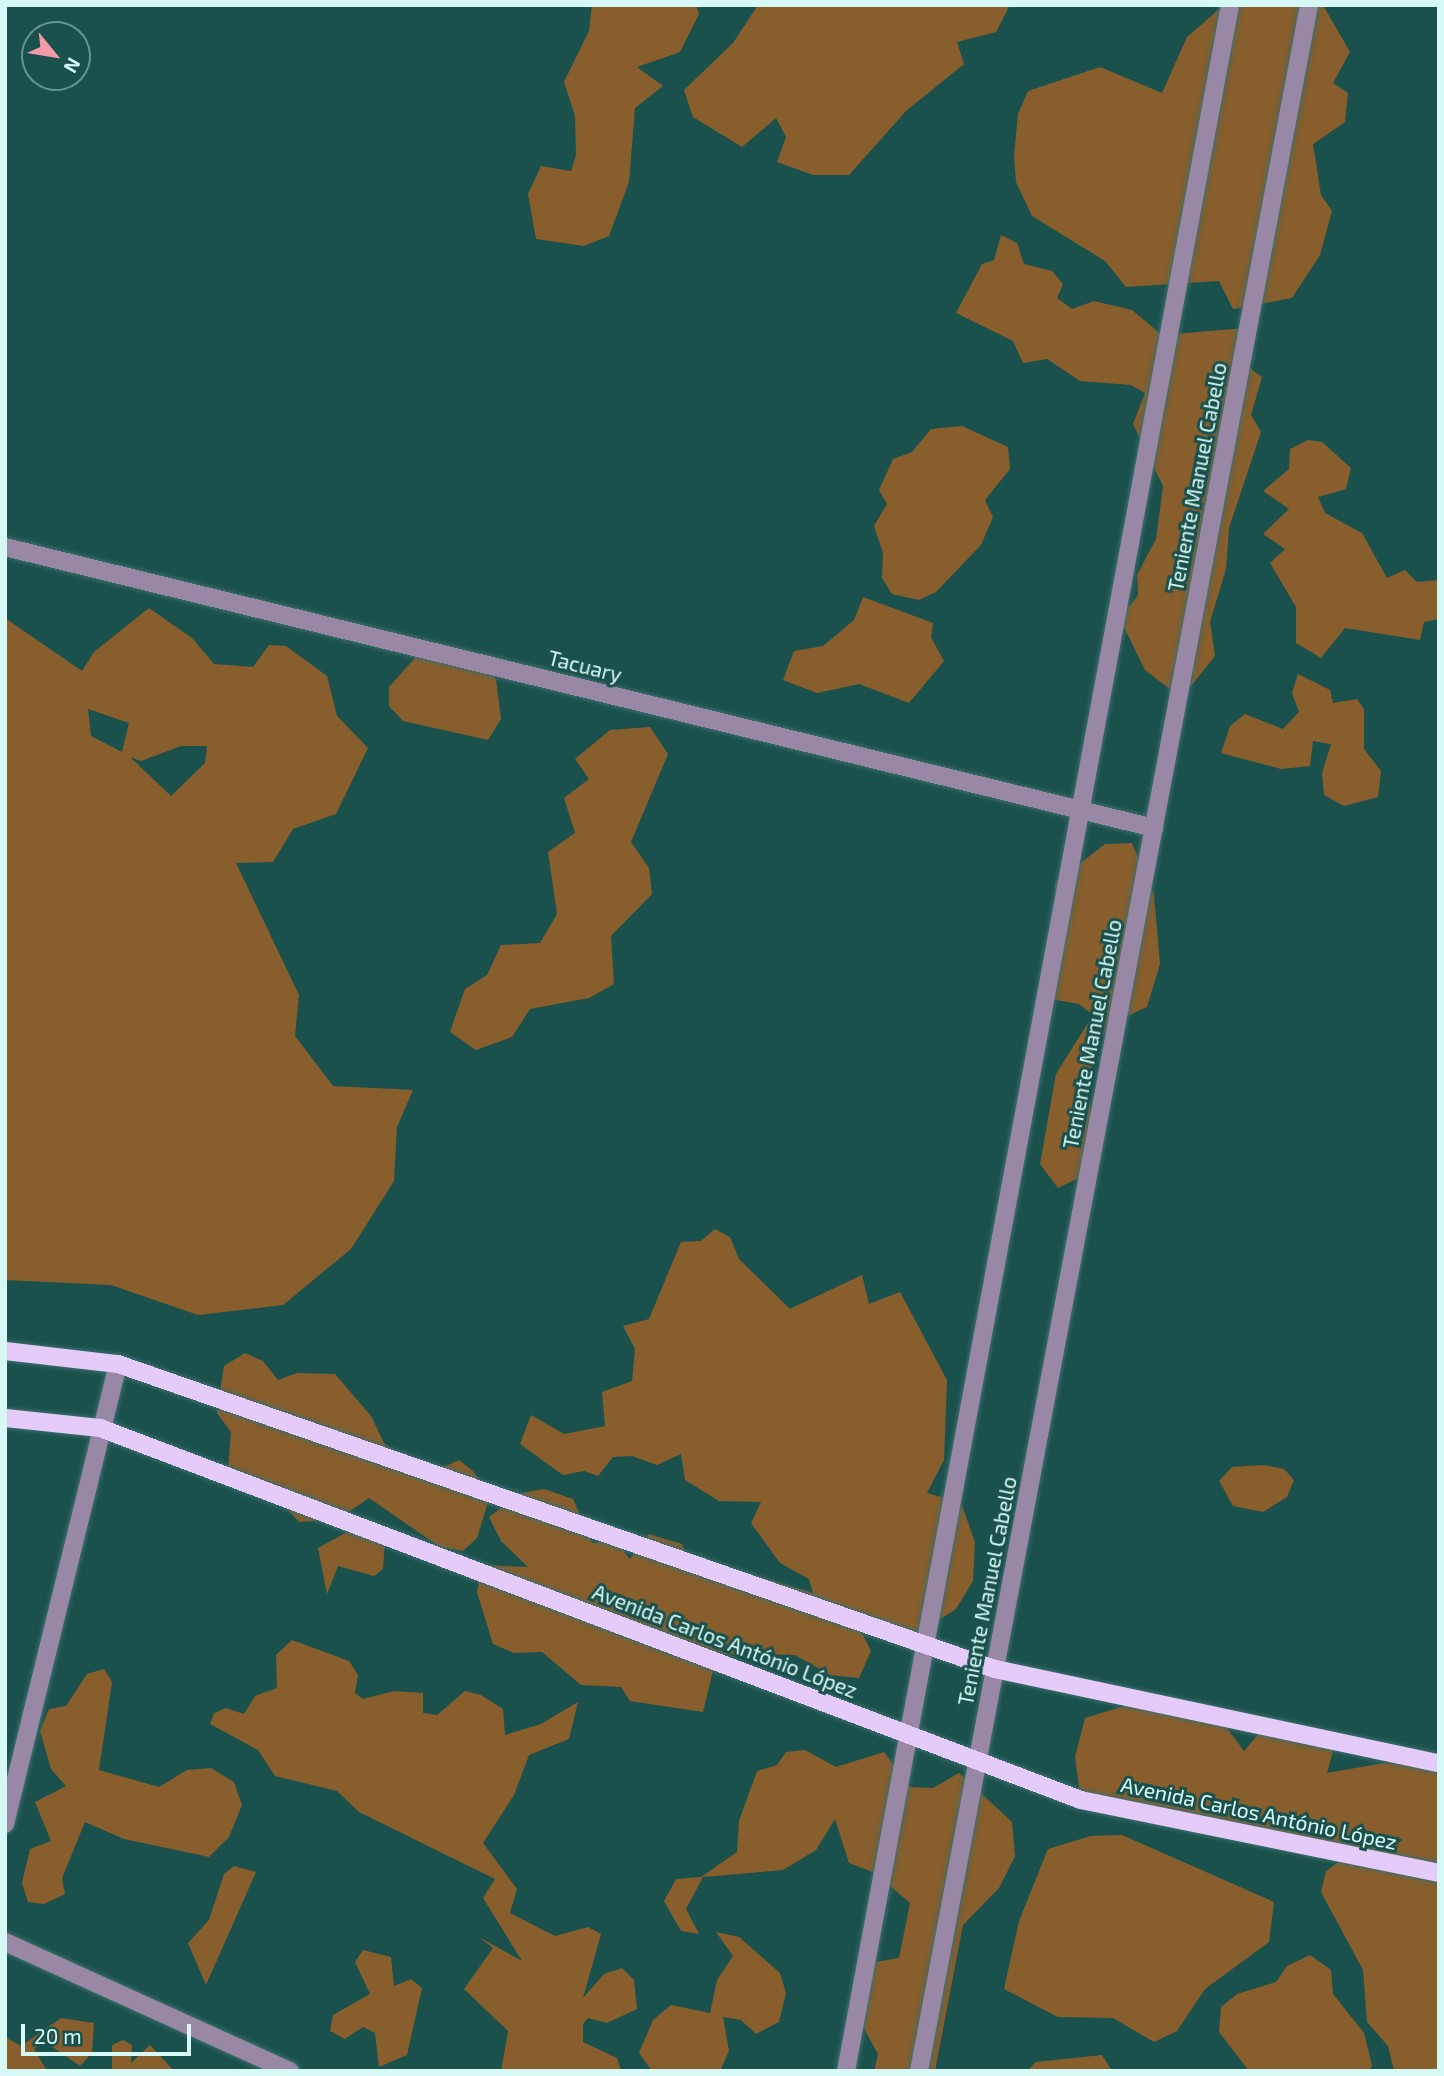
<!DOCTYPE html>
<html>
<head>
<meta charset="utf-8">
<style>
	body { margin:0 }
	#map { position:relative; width:1444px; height:2076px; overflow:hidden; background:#1b514d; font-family:"Exo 2",sans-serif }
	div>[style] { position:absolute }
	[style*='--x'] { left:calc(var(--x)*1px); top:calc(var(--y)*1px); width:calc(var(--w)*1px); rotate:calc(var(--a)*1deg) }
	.green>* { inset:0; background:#885e2c }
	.roads { filter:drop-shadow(0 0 2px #3d6f6b) drop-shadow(0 0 2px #3d6f6b) }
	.minor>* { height:18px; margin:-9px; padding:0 9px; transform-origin:9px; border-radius:9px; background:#9888a5 }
	.major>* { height:18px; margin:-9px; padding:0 9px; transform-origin:9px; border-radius:9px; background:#e4cbfa }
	span { translate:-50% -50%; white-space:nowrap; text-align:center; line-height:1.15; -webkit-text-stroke:6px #1b514d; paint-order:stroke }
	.street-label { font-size:21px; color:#d7f9f5 }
	.frame { position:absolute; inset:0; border:7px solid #d7f9f5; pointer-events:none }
	.north { position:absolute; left:21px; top:21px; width:70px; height:70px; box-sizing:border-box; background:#1b514d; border:2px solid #669490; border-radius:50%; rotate:120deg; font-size:19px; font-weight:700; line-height:28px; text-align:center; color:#d7f9f5 }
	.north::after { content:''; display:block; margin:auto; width:24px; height:32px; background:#f39aa9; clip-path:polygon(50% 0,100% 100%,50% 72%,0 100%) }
	.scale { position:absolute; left:21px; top:2024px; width:170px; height:32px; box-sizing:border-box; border:4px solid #d7f9f5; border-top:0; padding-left:9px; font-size:21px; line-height:24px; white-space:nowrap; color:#d7f9f5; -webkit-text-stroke:5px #1b514d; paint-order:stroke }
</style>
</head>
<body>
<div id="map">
	<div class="green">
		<div style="clip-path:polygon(592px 5px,696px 5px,699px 14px,680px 52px,637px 67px,663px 86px,635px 108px,629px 182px,609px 236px,584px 246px,536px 239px,528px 194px,541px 166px,571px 171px,576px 155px,575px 116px,564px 82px,589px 31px)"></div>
		<div style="clip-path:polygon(758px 5px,1010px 5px,996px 32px,957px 42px,964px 64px,906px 111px,849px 175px,813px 175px,777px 162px,786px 137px,776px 118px,742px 147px,693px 117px,684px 90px,733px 43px)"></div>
		<div style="clip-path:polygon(1224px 5px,1323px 5px,1350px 52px,1333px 83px,1348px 93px,1345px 122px,1313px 144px,1321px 195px,1332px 211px,1320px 255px,1292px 298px,1233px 309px,1219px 281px,1126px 287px,1105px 261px,1032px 216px,1016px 182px,1014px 156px,1018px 114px,1028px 91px,1100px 67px,1162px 93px,1187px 37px)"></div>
		<div style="clip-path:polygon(1001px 235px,1017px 243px,1024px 264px,1052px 271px,1063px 284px,1057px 298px,1072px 309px,1094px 301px,1132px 310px,1162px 335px,1246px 328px,1236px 359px,1262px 377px,1251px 415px,1261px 432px,1229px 528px,1226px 569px,1210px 622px,1215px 656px,1191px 686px,1171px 690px,1145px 670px,1120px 619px,1138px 595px,1137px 575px,1156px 539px,1163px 486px,1133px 424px,1145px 393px,1131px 385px,1080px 381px,1047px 359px,1023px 363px,1013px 341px,956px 313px,982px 264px,994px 260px)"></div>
		<div style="clip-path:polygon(962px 426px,1008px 447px,1010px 469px,985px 500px,993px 517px,981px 545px,936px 592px,919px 600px,892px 594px,882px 578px,883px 553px,874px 526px,887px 504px,879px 490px,893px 459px,912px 452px,931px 429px)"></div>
		<div style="clip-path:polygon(1308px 440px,1322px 442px,1351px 468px,1346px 489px,1318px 497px,1325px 513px,1362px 533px,1387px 578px,1405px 570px,1417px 582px,1439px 580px,1439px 619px,1424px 622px,1420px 640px,1345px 628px,1321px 658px,1296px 643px,1296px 607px,1270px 563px,1285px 549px,1263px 534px,1289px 509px,1263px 491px,1289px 469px,1290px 449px)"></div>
		<div style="clip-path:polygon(863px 597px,933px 623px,931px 637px,944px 661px,909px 703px,859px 684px,817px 693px,783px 680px,794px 651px,823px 646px,854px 620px)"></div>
		<div style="clip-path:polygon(evenodd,149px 608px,192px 638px,214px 664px,253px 667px,269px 645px,286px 646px,327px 676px,337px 716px,368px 748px,336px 814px,293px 829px,273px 862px,236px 863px,299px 995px,295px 1036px,333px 1086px,413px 1090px,397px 1127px,394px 1181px,351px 1249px,283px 1305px,198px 1315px,111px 1285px,5px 1280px,5px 618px,82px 671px,94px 652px,149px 608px,88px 709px,129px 723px,122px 752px,91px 736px,88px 709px,149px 608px,181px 746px,207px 746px,205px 763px,171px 796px,130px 757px,141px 761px,181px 746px)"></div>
		<div style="clip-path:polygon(423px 649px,465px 651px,496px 679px,501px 719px,488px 740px,403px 721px,389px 706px,389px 687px)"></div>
		<div style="clip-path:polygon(1298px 674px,1330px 690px,1333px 703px,1357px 699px,1364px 709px,1364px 749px,1381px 771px,1378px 797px,1344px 806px,1324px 795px,1322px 773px,1331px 744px,1313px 741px,1310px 766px,1281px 769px,1221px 753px,1230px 726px,1245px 714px,1283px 729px,1299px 712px,1292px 693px)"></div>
		<div style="clip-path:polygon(650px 727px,668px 754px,631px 842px,649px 868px,652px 894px,611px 936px,614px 984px,589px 998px,530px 1009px,512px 1037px,476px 1050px,450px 1032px,465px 989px,487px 975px,501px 945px,540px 943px,557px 914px,548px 852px,575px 833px,564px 798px,589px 779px,575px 759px,610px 730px)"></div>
		<div style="clip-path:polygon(1132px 843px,1154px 895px,1160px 964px,1147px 1007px,1107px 1025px,1091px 1069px,1089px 1173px,1058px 1188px,1040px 1164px,1056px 1074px,1093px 1015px,1079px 1004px,1050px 999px,1059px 953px,1055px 883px,1105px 844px)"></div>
		<div style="clip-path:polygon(715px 1229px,730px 1237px,739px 1259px,790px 1309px,862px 1275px,869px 1304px,900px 1292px,947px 1380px,944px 1460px,927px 1493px,961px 1503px,975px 1542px,973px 1581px,956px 1609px,918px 1633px,860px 1629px,871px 1651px,859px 1678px,830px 1675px,795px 1655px,717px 1654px,703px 1712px,630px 1701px,621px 1687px,581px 1685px,542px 1652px,514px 1653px,493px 1644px,477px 1592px,482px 1565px,528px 1567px,501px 1541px,489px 1517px,522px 1493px,544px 1489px,573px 1499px,592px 1543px,615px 1541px,630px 1559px,649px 1534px,682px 1544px,690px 1567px,736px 1570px,813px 1593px,809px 1579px,780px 1563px,751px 1523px,761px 1502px,719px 1501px,685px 1480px,681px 1454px,657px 1465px,632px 1456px,613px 1457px,598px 1476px,584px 1471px,563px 1475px,520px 1444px,531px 1415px,564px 1434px,605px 1426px,602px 1392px,632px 1381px,635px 1349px,623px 1326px,649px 1319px,681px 1242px,701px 1241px)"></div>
		<div style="clip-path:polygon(245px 1353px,263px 1361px,278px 1380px,297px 1373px,335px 1374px,371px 1416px,384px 1443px,414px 1469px,428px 1474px,459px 1460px,473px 1471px,490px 1496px,477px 1538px,463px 1551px,440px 1547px,369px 1498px,338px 1519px,299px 1522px,262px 1482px,228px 1469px,231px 1432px,217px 1413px,224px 1366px)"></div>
		<div style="clip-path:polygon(1264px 1465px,1284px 1469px,1294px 1480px,1287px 1497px,1263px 1512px,1233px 1506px,1219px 1481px,1232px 1467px)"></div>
		<div style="clip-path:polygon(369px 1520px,385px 1541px,383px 1569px,374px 1576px,338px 1566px,327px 1594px,318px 1548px)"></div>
		<div style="clip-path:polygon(292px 1640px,349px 1661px,358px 1675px,355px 1693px,363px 1699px,394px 1691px,423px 1693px,423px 1713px,437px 1715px,465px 1691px,481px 1695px,503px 1709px,505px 1735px,541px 1724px,578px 1702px,569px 1739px,529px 1755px,514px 1795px,483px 1843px,517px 1889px,510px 1913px,555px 1936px,588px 1927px,601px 1934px,583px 1998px,604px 1974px,622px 1968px,634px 1980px,637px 2009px,607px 2023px,588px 2018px,583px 2024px,583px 2042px,617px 2058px,621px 2071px,501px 2071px,508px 2031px,464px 1989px,493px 1948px,479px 1937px,522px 1961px,483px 1898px,495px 1879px,359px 1812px,337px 1791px,275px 1776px,258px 1750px,210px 1724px,214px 1713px,226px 1708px,244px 1714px,255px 1696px,277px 1688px,276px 1655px)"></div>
		<div style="clip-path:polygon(104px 1669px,112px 1682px,99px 1770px,159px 1787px,187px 1770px,211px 1768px,234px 1782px,242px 1805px,229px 1837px,209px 1857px,124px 1839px,85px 1822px,62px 1878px,65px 1894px,44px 1904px,28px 1902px,22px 1883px,30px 1849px,51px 1841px,35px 1802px,66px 1786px,51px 1769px,40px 1731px,49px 1709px,66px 1706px,87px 1674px)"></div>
		<div style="clip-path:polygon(1144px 1700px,1218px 1716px,1244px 1751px,1266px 1725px,1336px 1740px,1327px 1773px,1418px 1757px,1439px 1761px,1439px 2071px,1394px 2071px,1388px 2046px,1367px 2022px,1363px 1970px,1321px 1892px,1326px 1871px,1344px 1858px,1081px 1800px,1075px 1757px,1085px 1718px)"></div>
		<div style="clip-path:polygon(805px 1750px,836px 1767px,884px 1752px,910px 1787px,933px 1788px,959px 1773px,1012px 1822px,1015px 1856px,999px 1888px,963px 1925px,935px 2071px,874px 2071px,878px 2054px,861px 2023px,858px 1965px,899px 1958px,910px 1903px,875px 1873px,849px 1863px,835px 1819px,816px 1850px,783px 1870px,703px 1877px,686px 1909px,699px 1934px,681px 1931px,664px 1901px,676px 1879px,701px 1877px,737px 1852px,739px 1821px,757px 1771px,777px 1765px,786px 1752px)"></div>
		<div style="clip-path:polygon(1122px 1835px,1274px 1902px,1269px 1942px,1205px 1989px,1177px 2031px,1154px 2042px,1113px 2018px,1058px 2017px,1004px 1989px,1019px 1921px,1048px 1849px,1091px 1836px)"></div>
		<div style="clip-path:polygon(234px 1866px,256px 1872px,206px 1985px,188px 1943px,209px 1920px,224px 1874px)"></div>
		<div style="clip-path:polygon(716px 1932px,739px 1937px,780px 1973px,786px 1993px,779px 2022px,756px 2034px,741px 2020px,723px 2017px,729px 2051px,720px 2071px,652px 2071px,639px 2053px,653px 2020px,671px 2005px,710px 2013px,717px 1980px,733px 1956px)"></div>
		<div style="clip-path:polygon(363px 1950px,391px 1957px,394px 1986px,411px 1979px,422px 1988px,407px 2055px,379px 2067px,375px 2033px,363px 2027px,345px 2039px,330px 2031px,333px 2015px,370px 1994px,355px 1962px)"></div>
		<div style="clip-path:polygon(1310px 1955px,1331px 1970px,1333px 1994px,1364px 2033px,1372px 2065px,1369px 2071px,1249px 2071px,1219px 2032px,1221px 2007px,1237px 1994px,1276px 1982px,1287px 1966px)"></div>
		<div style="clip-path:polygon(61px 2018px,94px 2023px,92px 2053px,80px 2066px,44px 2041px,34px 2049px,47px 2071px,5px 2071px,5px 2037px,21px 2046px)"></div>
		<div style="clip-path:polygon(123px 2040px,132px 2045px,131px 2063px,150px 2045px,174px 2071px,112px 2071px,112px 2045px)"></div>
		<div style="clip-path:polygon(1102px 2055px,1112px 2071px,1027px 2071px,1036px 2062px)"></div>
	</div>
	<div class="roads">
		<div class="minor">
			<div style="--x:5;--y:547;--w:1183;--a:13.74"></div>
			<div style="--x:5;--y:1824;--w:474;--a:-76.2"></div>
			<div style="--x:5;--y:1942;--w:313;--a:24.4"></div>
			<div style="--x:846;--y:2071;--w:2101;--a:-79.47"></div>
			<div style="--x:919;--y:2071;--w:2102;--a:-79.31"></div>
		</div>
		<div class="major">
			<div style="--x:5;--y:1351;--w:114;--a:6.6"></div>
			<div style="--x:118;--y:1364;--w:929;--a:19.18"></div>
			<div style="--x:995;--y:1669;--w:454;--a:12"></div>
			<div style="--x:5;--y:1418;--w:96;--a:6"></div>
			<div style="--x:100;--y:1428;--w:1049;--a:20.77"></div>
			<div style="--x:1081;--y:1800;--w:365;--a:11.5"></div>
		</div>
	</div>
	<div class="street-label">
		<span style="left:1197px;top:477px;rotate:-79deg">Teniente Manuel Cabello</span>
		<span style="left:585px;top:666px;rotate:14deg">Tacuary</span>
		<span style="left:1092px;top:1034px;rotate:-79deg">Teniente Manuel Cabello</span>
		<span style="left:987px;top:1591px;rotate:-79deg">Teniente Manuel Cabello</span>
		<span style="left:725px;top:1641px;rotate:21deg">Avenida Carlos António López</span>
		<span style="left:1259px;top:1813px;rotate:12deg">Avenida Carlos António López</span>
	</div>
	<div class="frame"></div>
	<div class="north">N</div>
	<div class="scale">20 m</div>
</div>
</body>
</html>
